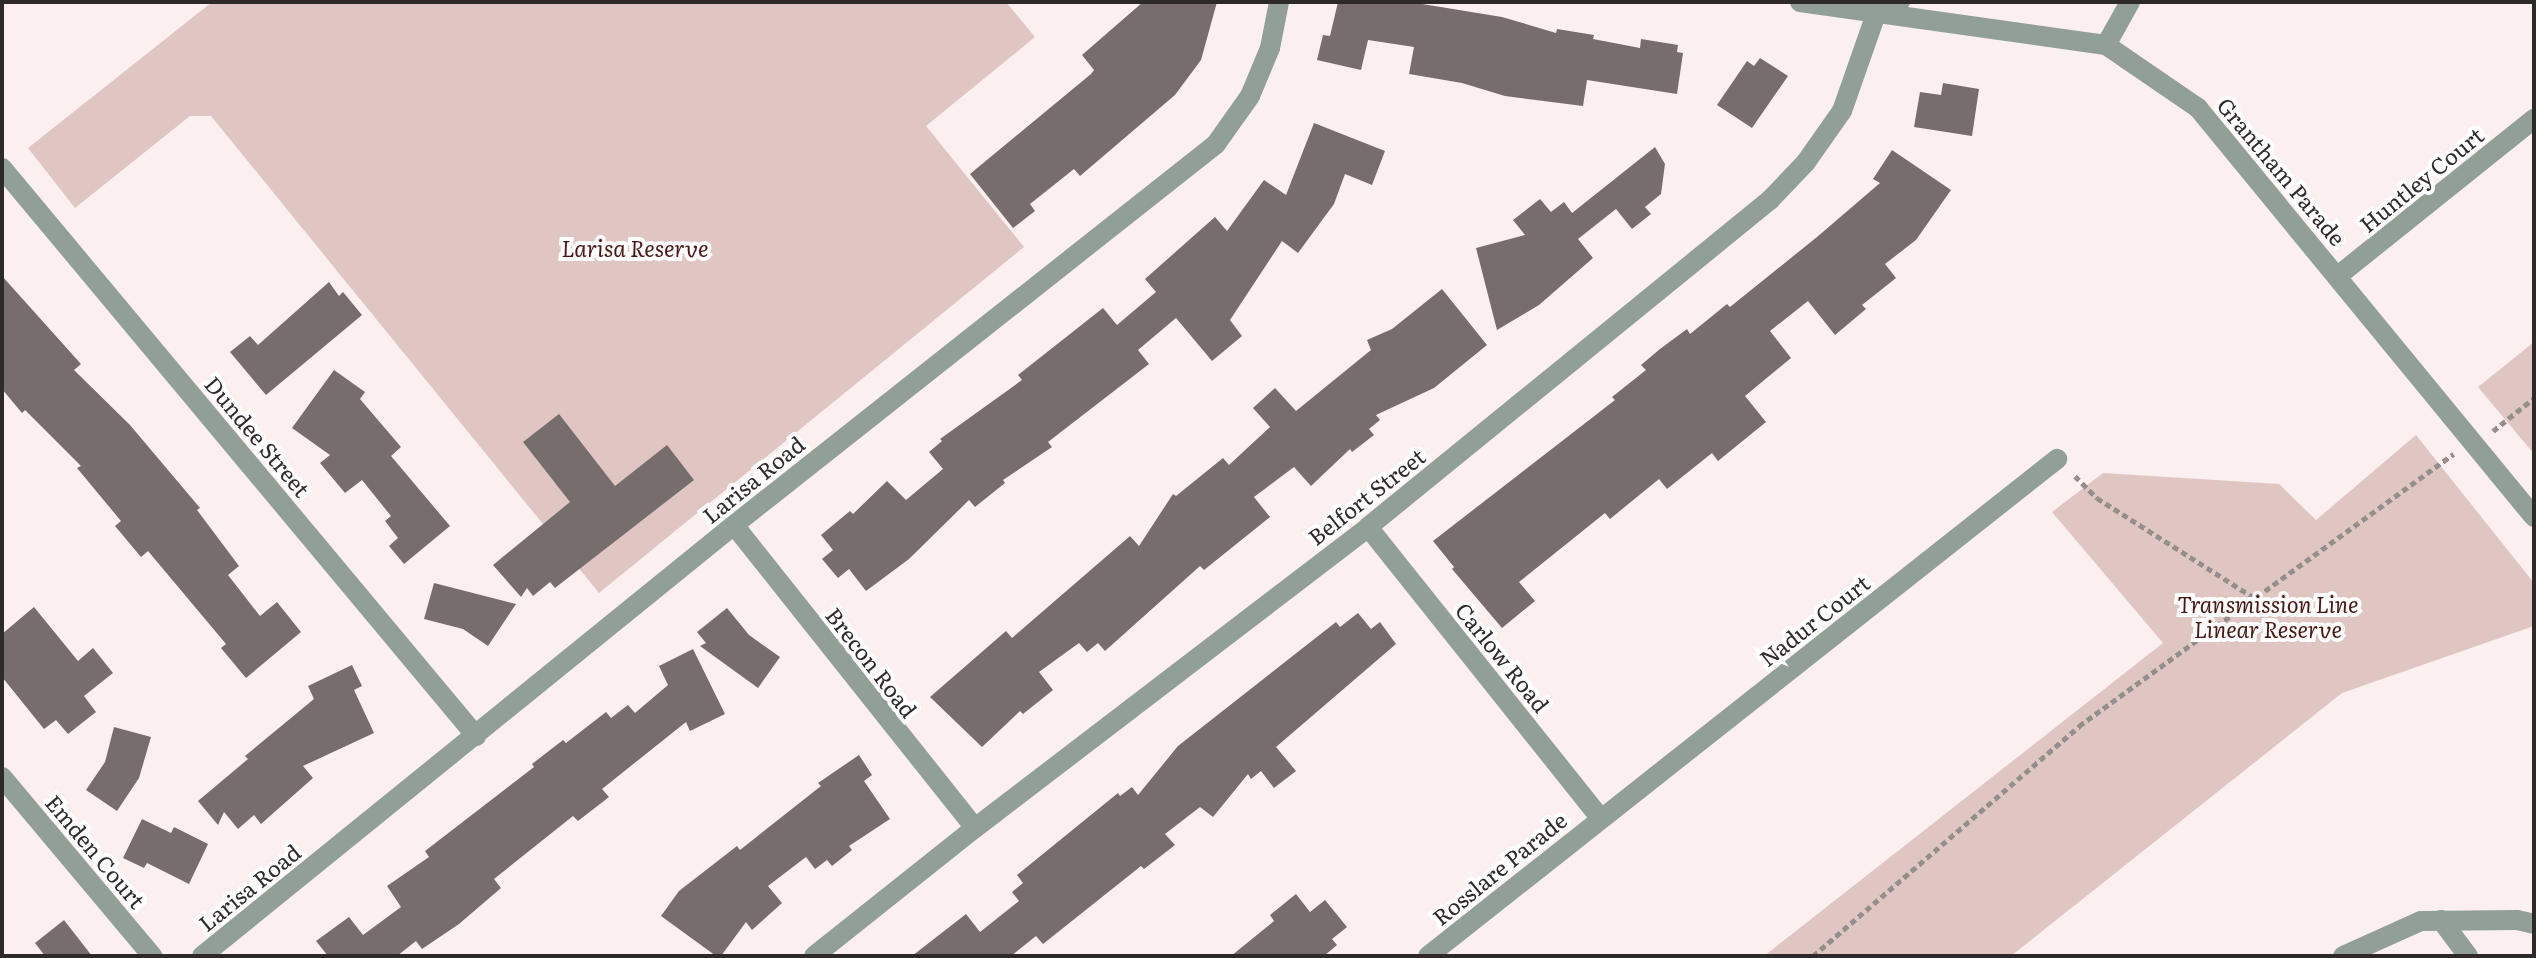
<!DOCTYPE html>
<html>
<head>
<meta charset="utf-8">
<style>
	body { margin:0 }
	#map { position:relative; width:2536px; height:958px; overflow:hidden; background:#fbf0ef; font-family:Literata,serif }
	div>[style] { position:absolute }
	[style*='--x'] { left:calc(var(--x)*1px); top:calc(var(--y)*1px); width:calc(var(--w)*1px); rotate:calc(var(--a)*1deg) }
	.green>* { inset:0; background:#e0c6c2 }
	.building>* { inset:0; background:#766d6c }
	.path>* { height:5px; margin-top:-2.5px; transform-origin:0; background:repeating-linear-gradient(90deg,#958e8d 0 6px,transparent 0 10px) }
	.minor>* { height:20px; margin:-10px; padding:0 10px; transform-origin:10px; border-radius:10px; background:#919f96 }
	span { translate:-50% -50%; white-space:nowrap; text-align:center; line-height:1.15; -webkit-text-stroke:8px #fff; paint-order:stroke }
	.street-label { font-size:22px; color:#2e2a2a }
	.park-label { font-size:22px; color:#481713; font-style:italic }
	.frame { position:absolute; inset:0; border:4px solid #2e2a2a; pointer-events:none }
</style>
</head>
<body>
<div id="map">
	<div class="green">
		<div style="clip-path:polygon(212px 2px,1006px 2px,1035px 37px,926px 126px,1024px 247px,599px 593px,211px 116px,190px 116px,75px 208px,28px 148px)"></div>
		<div style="clip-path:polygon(2534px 342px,2534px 454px,2478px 387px)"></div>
		<div style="clip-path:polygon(2416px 435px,2534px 583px,2534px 626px,2342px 693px,2011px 956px,1764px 956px,2163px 643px,2052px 512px,2103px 473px,2279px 484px,2316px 520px)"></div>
	</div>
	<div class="building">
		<div style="clip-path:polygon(1143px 2px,1217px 2px,1201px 60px,1175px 95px,1080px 176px,1074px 169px,1030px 204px,1035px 211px,1013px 228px,970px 174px,1091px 74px,1094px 70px,1082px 55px)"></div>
		<div style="clip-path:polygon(1338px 2px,1410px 2px,1502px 17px,1556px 33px,1557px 29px,1594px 35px,1593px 39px,1640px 48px,1641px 39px,1678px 45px,1677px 52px,1683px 53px,1677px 94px,1587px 80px,1583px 106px,1505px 96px,1462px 83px,1409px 74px,1414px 47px,1368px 40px,1361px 70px,1317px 60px,1323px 35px,1330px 36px)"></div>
		<div style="clip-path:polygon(1760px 58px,1788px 76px,1752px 128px,1717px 105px,1747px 61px,1754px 66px)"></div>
		<div style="clip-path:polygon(1943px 83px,1979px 89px,1972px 136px,1914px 127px,1920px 92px,1941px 95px)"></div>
		<div style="clip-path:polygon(1314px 123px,1385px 151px,1372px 185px,1345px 174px,1334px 204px,1298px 253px,1282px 241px,1230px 320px,1242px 336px,1212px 361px,1176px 318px,1138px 350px,1149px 364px,1048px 442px,1052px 447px,1003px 480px,1005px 483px,975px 507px,969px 500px,909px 559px,866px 591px,849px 569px,838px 578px,822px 559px,833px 550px,821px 535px,850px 511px,853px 514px,887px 481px,906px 500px,943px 469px,929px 452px,942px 441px,940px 439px,1022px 380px,1018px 375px,1103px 308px,1117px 325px,1156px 292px,1145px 279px,1215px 217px,1227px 231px,1264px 180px,1286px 195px)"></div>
		<div style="clip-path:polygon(1655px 147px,1665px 164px,1661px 194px,1645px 207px,1651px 214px,1632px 229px,1616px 209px,1578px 239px,1593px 258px,1539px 305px,1497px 330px,1476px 248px,1525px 235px,1513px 220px,1540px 199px,1551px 212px,1564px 202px,1572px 213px)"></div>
		<div style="clip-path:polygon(1892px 150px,1951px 190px,1916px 240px,1885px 264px,1896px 278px,1862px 305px,1866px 309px,1835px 335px,1808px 301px,1770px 331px,1791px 358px,1745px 396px,1766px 422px,1718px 461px,1712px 453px,1667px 489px,1659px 479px,1610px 519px,1605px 513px,1519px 582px,1535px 601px,1502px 628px,1452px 569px,1454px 567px,1433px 541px,1615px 400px,1612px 397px,1646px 370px,1641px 365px,1660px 349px,1687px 329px,1690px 334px,1727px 304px,1730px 307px,1817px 237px,1880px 183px,1873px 179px)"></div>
		<div style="clip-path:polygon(2px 276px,81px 364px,74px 370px,130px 425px,200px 508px,197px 510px,239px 566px,228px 575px,260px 616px,277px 602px,301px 632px,246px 678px,221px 648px,226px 644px,148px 551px,141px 557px,115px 526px,121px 521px,77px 468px,81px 466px,25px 410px,22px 413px,2px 389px)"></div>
		<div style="clip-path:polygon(329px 282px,339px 296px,343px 292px,362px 315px,266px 395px,230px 352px,250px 336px,258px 345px)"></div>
		<div style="clip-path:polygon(1442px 289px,1487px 345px,1434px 388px,1376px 415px,1380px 420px,1369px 429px,1374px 435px,1352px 452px,1350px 449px,1311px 486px,1294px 467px,1254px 497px,1270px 517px,1204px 570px,1200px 566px,1105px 651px,1098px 643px,1087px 652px,1079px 643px,1039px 672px,1053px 690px,1023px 714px,1020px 711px,982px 747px,930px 697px,1006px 631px,1012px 638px,1130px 536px,1139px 546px,1173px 494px,1176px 496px,1223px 458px,1229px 465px,1270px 427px,1253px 408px,1275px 388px,1296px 411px,1371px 350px,1367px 340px,1392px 329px)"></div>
		<div style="clip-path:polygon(334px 370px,365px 392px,360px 399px,401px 447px,391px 456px,450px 526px,404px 564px,389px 546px,398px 538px,385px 521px,391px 516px,362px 480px,345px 493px,320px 463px,330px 455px,292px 428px)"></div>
		<div style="clip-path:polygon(559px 414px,615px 486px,667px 445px,694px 480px,555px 588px,550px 582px,533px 596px,527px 588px,521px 597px,493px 565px,570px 502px,523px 442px)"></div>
		<div style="clip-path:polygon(434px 583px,516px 604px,488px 646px,463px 629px,424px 619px)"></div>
		<div style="clip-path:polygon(34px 607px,78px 661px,93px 648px,113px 673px,84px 696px,96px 712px,68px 734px,56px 720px,44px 729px,2px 677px,2px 634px)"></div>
		<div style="clip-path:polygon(727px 608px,749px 635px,780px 657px,758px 688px,700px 646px,706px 643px,697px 632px)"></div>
		<div style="clip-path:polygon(1358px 613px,1371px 629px,1380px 622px,1396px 644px,1276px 747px,1296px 771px,1274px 788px,1261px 771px,1251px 779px,1248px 774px,1213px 817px,1200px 807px,1165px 834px,1175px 845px,1144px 869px,1141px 866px,1043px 944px,1036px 936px,1011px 956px,912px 956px,966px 914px,980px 932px,1019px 901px,1012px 892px,1023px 883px,1017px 875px,1118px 793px,1120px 796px,1132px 787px,1138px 795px,1178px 746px,1336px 622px,1340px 627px)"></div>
		<div style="clip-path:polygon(693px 649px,725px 714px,690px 731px,686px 722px,602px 789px,609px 797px,578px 821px,573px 816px,494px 879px,501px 888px,459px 924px,422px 949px,416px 941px,397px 956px,328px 956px,316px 941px,349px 917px,363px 935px,401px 907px,387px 886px,429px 857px,425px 851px,534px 767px,532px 764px,563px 740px,566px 743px,606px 712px,611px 718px,628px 705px,635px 713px,668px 685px,659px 666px)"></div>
		<div style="clip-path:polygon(352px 665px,362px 686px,354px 690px,374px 733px,303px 766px,313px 778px,261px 824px,254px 815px,238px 829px,224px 812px,218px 825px,198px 801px,248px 759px,245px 756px,314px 699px,308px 686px)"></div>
		<div style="clip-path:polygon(114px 727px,151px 737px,139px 778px,117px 811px,86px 790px,105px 762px)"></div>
		<div style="clip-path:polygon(859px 755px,872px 775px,864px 781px,890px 819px,849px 846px,852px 850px,832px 866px,827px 860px,815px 869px,806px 857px,768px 886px,782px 903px,752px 930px,746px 922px,721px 956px,716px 956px,661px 916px,679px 891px,737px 846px,740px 850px,821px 786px,818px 783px)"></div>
		<div style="clip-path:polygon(142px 819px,171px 833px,174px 827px,208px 844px,189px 884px,147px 863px,144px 868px,123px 858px)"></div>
		<div style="clip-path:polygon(1296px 894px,1310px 912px,1325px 900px,1347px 927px,1332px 939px,1337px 945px,1324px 956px,1231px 956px,1274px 921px,1270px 915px)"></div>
		<div style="clip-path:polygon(64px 920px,92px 956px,45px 956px,35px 943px)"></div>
	</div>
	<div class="path">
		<div style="--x:2493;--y:431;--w:53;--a:-38.8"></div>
		<div style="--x:2075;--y:476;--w:31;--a:45"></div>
		<div style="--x:2097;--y:498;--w:185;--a:32.4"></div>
		<div style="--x:1813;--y:956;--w:352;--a:-40.8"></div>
		<div style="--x:2079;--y:726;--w:463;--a:-36"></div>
	</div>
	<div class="minor">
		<div style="--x:1800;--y:2;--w:309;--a:8"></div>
		<div style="--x:2106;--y:45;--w:112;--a:34.4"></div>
		<div style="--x:2198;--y:108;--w:529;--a:50.6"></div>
		<div style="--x:2106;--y:45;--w:49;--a:-60.8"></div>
		<div style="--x:2;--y:168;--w:740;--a:50.15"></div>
		<div style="--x:2339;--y:275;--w:250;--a:-38.7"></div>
		<div style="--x:734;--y:525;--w:387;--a:51.5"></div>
		<div style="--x:1368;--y:527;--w:372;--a:51.4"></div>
		<div style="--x:2;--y:777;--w:234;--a:50"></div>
		<div style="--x:2441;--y:920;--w:45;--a:53.1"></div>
		<div style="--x:202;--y:956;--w:685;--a:-39.01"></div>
		<div style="--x:734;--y:525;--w:614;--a:-38.32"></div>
		<div style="--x:1216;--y:144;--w:59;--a:-54.7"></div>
		<div style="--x:1250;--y:96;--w:52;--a:-67.4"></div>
		<div style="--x:1270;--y:48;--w:47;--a:-78.9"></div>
		<div style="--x:814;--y:956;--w:206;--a:-38.5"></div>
		<div style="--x:975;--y:828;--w:495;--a:-37.4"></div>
		<div style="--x:1368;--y:527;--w:518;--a:-39.13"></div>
		<div style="--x:1770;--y:200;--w:52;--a:-46.5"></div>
		<div style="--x:1806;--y:162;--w:62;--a:-54.8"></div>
		<div style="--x:1842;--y:111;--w:103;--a:-70.7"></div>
		<div style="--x:1876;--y:14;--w:27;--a:-27"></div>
		<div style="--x:1428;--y:956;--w:802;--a:-38.31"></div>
		<div style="--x:2343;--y:956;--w:85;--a:-24.2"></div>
		<div style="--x:2421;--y:921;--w:96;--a:-0.6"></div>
		<div style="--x:2517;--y:920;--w:17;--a:13"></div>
	</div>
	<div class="street-label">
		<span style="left:2282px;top:171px;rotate:50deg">Grantham Parade</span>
		<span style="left:2421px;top:179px;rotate:-39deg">Huntley Court</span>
		<span style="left:258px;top:436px;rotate:50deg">Dundee Street</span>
		<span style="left:753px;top:479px;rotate:-39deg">Larisa Road</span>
		<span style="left:1366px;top:496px;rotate:-38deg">Belfort Street</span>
		<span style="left:1814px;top:620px;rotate:-38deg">Nadur Court</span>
		<span style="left:1503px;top:657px;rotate:51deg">Carlow Road</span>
		<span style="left:872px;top:662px;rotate:52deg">Brecon Road</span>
		<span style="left:96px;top:851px;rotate:50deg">Emden Court</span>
		<span style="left:1499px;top:868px;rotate:-39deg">Rosslare Parade</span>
		<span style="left:249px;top:887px;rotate:-39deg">Larisa Road</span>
	</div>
	<div class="park-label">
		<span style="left:635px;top:248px">Larisa Reserve</span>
		<span style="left:2268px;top:616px">Transmission Line<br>Linear Reserve</span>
	</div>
	<div class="frame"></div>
</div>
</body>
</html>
